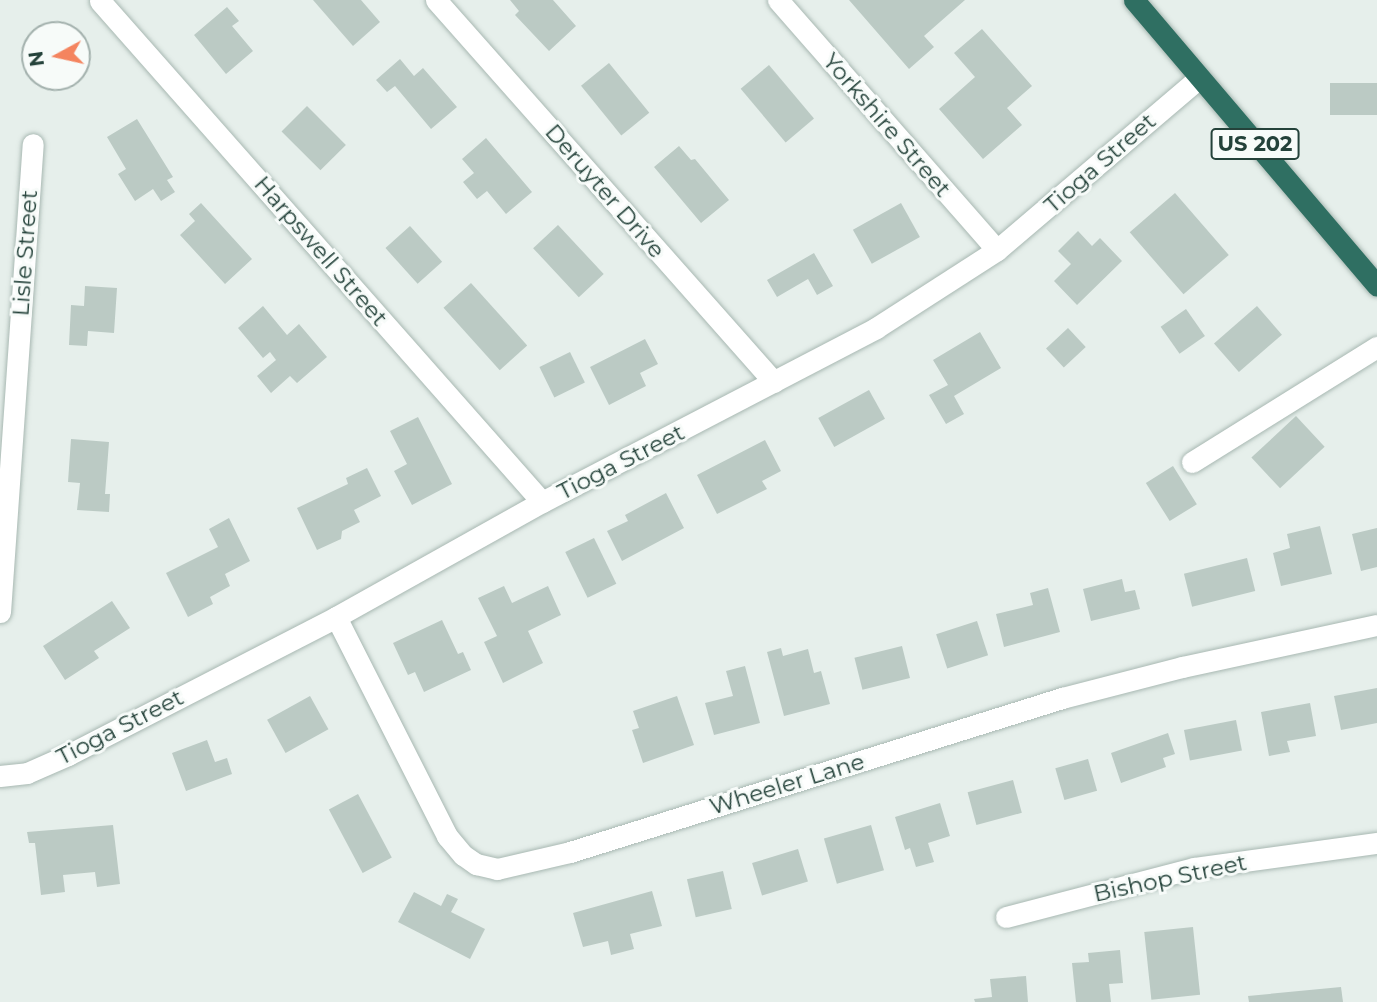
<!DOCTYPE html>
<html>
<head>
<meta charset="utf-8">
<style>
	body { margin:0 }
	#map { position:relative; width:1377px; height:1002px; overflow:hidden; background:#e6efeb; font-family:Montserrat,sans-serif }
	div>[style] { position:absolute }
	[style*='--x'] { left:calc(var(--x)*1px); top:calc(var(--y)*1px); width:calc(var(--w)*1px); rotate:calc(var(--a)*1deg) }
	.building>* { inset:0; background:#bbcac4; transform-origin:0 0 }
	.roads { filter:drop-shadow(0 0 2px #a8b8b2) drop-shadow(0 0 2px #a8b8b2) }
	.minor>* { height:21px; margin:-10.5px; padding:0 10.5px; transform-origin:10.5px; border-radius:10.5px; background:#fff }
	.highway>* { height:21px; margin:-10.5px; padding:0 10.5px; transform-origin:10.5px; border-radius:10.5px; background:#2f6f62 }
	span { translate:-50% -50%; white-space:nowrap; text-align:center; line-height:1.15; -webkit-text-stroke:6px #f7fbf9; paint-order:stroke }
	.shield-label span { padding:2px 5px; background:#f7fbf9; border:2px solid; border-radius:5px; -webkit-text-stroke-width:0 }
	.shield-label { font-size:21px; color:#24423a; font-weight:700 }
	.street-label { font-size:23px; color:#24423a }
	.north { position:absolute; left:21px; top:21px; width:70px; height:70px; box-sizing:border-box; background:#f7fbf9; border:2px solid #a3b1ad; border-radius:50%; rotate:262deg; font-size:19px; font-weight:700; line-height:28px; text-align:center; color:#24423a }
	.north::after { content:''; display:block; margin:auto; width:24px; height:32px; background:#f4845f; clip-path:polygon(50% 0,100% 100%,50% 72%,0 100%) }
</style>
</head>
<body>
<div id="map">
	<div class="building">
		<div style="clip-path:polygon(313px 0,361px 0,380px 22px,353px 46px)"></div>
		<div style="clip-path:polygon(510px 0,553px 0,576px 26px,549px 51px,515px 15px,519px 11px)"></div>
		<div style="clip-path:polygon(849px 0,965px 0,924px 36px,934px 47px,909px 69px)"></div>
		<div style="clip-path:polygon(227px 7px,239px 21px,232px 26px,253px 51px,226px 74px,194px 35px)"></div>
		<div style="clip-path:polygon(982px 29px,1032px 86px,1007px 108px,1022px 125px,983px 159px,939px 109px,975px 77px,954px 53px)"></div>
		<div style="clip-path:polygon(400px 59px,414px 76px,423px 68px,457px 107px,431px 129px,395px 86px,387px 92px,376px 80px)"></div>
		<div style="left:609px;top:63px;width:64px;height:36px;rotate:51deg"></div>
		<div style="left:769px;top:65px;width:70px;height:37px;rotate:50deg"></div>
		<div style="left:1377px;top:83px;width:32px;height:47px;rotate:90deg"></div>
		<div style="left:307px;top:106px;width:55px;height:36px;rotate:45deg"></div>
		<div style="clip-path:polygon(137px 119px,173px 177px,167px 180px,175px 192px,161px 201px,153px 189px,135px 201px,118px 174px,126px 169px,107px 137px)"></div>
		<div style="clip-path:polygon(486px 138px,532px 192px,506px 214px,487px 191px,477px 199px,463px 182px,474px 173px,462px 159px)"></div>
		<div style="clip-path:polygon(679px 146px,691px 160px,695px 159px,729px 200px,701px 223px,654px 167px)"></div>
		<div style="left:1175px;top:193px;width:82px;height:60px;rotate:49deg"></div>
		<div style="clip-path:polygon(201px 203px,252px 259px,225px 284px,180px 235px,195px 221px,189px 214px)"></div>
		<div style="left:901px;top:203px;width:39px;height:55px;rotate:61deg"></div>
		<div style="left:558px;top:225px;width:67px;height:34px;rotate:47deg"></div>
		<div style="left:410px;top:226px;width:48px;height:33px;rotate:48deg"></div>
		<div style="clip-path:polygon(1078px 231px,1092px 246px,1100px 238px,1122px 261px,1077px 305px,1054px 281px,1071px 264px,1058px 251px)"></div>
		<div style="clip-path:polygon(814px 253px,833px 286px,817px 295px,808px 279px,777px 297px,767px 280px)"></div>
		<div style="left:471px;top:283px;width:84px;height:37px;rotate:48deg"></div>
		<div style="clip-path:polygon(85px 286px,117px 288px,114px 333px,88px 331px,87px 346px,69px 345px,71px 305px,84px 306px)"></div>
		<div style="clip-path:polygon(263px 306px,287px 335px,299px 324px,327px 357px,297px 383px,290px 376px,271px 393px,257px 376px,276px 360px,270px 352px,263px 358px,238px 328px)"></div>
		<div style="left:1257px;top:306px;width:38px;height:57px;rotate:49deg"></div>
		<div style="left:1186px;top:309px;width:33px;height:31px;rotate:55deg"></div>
		<div style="left:1068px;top:328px;width:26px;height:30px;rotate:47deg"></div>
		<div style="clip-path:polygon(980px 332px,1001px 368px,954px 396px,964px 414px,946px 424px,929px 395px,948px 385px,933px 360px)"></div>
		<div style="clip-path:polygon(645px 339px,658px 364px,640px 373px,646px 386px,609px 405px,590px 367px)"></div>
		<div style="left:570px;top:352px;width:34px;height:34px;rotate:64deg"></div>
		<div style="left:869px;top:390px;width:33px;height:58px;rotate:61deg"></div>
		<div style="left:1296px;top:416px;width:42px;height:61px;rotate:47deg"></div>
		<div style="clip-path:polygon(418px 417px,452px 484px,412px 505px,394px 471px,407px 464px,390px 431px)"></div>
		<div style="clip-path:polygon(71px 439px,109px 442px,105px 494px,110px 494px,109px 512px,77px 510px,80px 483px,68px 482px)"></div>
		<div style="clip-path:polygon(765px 440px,781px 471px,762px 481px,767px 489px,717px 514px,697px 475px)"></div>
		<div style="left:1173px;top:466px;width:45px;height:32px;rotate:58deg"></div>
		<div style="clip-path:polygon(367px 468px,381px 496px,354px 510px,360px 522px,342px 531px,341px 539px,317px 550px,297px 508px,348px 484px,346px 478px)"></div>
		<div style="clip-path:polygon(666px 493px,684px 528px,622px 561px,607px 531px,628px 521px,625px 515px)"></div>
		<div style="clip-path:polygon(229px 518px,250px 561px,225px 574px,230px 586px,210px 597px,213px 604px,188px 617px,166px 573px,218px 547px,209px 529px)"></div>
		<div style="clip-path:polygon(1320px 526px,1332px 574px,1281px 586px,1273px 553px,1290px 548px,1287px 534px)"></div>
		<div style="clip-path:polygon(1377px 528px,1377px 567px,1361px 571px,1352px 534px)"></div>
		<div style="left:594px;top:538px;width:51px;height:32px;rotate:64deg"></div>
		<div style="left:1247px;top:558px;width:34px;height:65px;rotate:76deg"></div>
		<div style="clip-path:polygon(1122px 579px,1125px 592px,1135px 590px,1140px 609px,1091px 621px,1083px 589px)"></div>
		<div style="clip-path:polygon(504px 586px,512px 603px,548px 586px,561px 615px,528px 631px,543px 663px,503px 683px,484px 642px,497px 636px,478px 598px)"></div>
		<div style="clip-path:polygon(1048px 588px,1060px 632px,1004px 647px,996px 614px,1033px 605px,1030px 593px)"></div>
		<div style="clip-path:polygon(112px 601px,130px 628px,94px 651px,99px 658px,65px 680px,43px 646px)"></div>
		<div style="clip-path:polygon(442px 620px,458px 654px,463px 652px,471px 670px,424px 692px,415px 672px,408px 675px,393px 643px)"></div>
		<div style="left:977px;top:621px;width:36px;height:43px;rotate:72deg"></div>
		<div style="left:902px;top:646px;width:33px;height:49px;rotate:76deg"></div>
		<div style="clip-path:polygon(781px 648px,783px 656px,808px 649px,814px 673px,821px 671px,830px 704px,784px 716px,767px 652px)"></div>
		<div style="clip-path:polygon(745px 666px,760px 723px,714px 735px,705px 703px,733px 696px,726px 671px)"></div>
		<div style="clip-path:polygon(1377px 688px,1377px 723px,1341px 730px,1334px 696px)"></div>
		<div style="left:310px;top:696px;width:38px;height:49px;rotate:61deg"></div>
		<div style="clip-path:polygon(677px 696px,694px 745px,643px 763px,632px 730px,639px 728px,633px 711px)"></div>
		<div style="clip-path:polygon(1310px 703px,1316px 736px,1287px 741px,1290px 752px,1269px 756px,1261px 712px)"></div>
		<div style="left:1236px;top:720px;width:31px;height:53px;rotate:79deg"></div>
		<div style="clip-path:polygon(1168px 733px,1175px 754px,1163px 758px,1166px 767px,1121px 783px,1111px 753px)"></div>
		<div style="clip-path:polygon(207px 740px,215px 762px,227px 758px,232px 774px,186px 791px,172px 753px)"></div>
		<div style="left:1088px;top:759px;width:33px;height:34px;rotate:74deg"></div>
		<div style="left:1013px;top:780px;width:34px;height:47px;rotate:75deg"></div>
		<div style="left:358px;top:794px;width:72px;height:33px;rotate:62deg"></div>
		<div style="clip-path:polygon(940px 803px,950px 836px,928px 843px,934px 862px,916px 867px,910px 848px,905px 850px,895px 817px)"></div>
		<div style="clip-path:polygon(113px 825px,120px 884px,97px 887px,95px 872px,63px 875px,65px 892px,41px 895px,35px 843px,29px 843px,27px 832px)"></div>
		<div style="left:871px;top:825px;width:47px;height:49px;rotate:74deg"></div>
		<div style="left:798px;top:849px;width:34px;height:48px;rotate:73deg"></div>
		<div style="left:723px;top:871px;width:39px;height:37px;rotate:77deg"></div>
		<div style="clip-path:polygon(652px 891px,662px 926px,630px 934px,634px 949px,611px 955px,608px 941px,583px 947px,573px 913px)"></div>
		<div style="clip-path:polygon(414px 892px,441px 906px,447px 894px,458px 899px,451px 912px,485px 929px,470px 959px,398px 922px)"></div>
		<div style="left:1193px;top:927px;width:68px;height:49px;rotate:84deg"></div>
		<div style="clip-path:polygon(1120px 950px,1123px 983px,1109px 984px,1111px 1002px,1076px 1002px,1072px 963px,1089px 962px,1088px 953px)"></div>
		<div style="clip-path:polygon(1026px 976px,1028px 1002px,975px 1002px,974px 999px,992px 997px,990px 979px)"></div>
		<div style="clip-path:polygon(1341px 987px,1343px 1002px,1249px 1002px,1248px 996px)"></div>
	</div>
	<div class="roads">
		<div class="minor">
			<div style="--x:436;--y:0;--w:510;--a:48.5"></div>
			<div style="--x:778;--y:0;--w:332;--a:48.8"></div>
			<div style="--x:100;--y:1;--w:668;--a:48.58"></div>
			<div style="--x:1192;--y:462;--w:218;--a:-31.9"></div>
			<div style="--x:0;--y:612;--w:469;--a:-86"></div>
			<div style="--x:336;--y:617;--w:246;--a:63.1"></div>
			<div style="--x:447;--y:836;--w:25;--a:50"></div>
			<div style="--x:463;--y:855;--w:16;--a:35"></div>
			<div style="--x:476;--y:864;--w:22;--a:13"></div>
			<div style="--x:497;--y:869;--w:75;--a:-13.1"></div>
			<div style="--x:570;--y:852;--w:516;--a:-17.38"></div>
			<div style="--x:1062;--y:698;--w:124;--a:-14.5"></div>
			<div style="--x:1182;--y:667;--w:199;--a:-12.2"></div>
			<div style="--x:0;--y:776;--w:27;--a:-6"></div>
			<div style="--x:27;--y:773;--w:45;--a:-23.7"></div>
			<div style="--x:68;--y:755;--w:301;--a:-27.2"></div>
			<div style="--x:336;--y:617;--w:236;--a:-29.2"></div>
			<div style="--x:542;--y:502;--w:377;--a:-27.5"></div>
			<div style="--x:876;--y:328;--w:144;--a:-32.8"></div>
			<div style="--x:997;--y:250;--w:265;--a:-40.4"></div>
			<div style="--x:1006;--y:917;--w:194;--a:-14.6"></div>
			<div style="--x:1194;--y:868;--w:185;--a:-7.8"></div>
		</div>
		<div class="highway">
			<div style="--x:1134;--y:0;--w:375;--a:49.6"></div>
		</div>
	</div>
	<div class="shield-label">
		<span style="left:1255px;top:144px">US 202</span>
	</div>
	<div class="street-label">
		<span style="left:887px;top:125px;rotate:49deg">Yorkshire Street</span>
		<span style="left:1100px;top:163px;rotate:-41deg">Tioga Street</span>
		<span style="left:605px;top:191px;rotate:49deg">Deruyter Drive</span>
		<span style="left:321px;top:251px;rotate:49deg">Harpswell Street</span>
		<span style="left:25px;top:253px;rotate:-86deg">Lisle Street</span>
		<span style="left:621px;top:462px;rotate:-27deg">Tioga Street</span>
		<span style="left:120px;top:727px;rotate:-27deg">Tioga Street</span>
		<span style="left:787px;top:784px;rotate:-17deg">Wheeler Lane</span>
		<span style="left:1170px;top:878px;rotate:-12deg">Bishop Street</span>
	</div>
	<div class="north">N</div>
</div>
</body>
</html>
